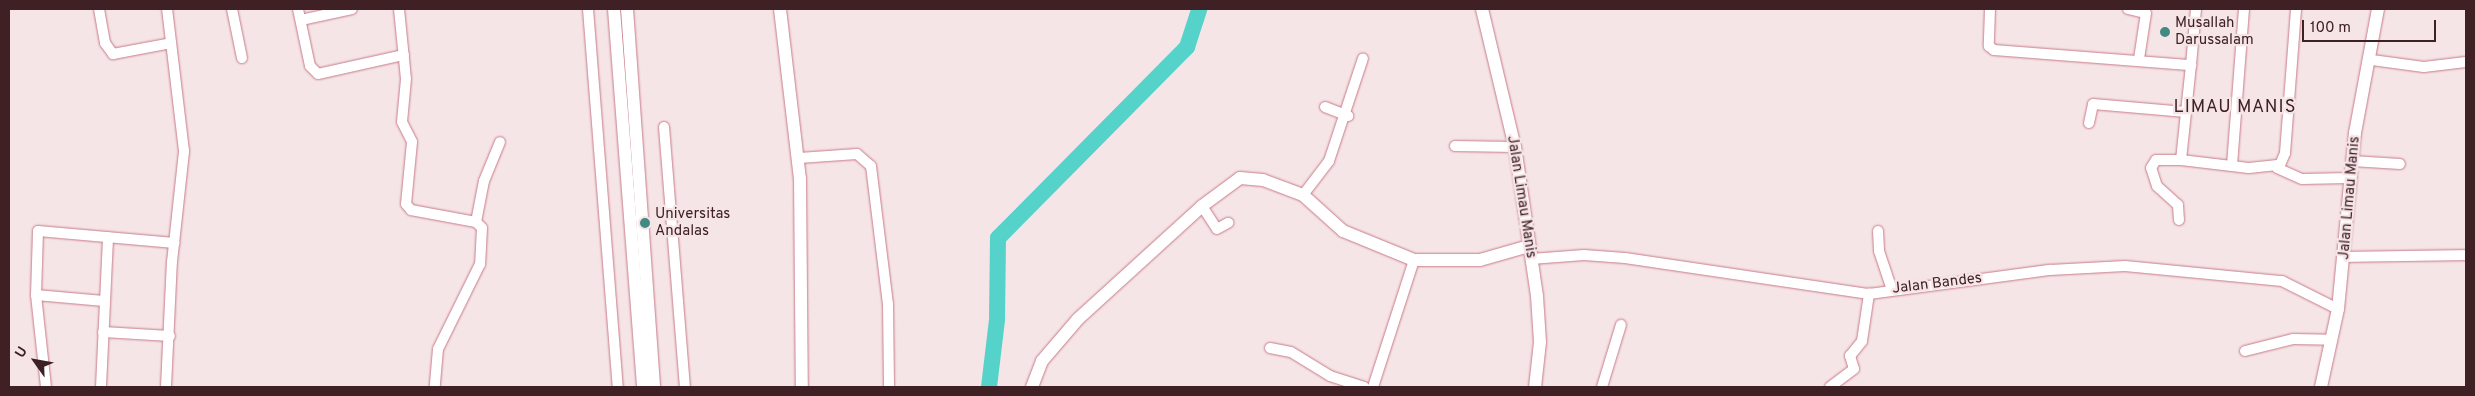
<!DOCTYPE html>
<html>
<head>
<meta charset="utf-8">
<style>
	body { margin:0 }
	#map { position:relative; width:2475px; height:396px; overflow:hidden; background:#f6e5e7; font-family:Overpass,sans-serif }
	div>[style] { position:absolute }
	[style*='--x'] { left:calc(var(--x)*1px); top:calc(var(--y)*1px); width:calc(var(--w)*1px); rotate:calc(var(--a)*1deg) }
	.river>* { height:16px; margin:-8px; padding:0 8px; transform-origin:8px; border-radius:8px; background:#55d2ca }
	.roads { filter:drop-shadow(0 0 1px #c77b88) drop-shadow(0 0 1px #c77b88) }
	.minor>* { height:10px; margin:-5px; padding:0 5px; transform-origin:5px; border-radius:5px; background:#fff }
	.tertiary>* { height:12px; margin:-6px; padding:0 6px; transform-origin:6px; border-radius:6px; background:#fff }
	.dots>* { width:14px; height:14px; translate:-50% -50%; box-sizing:border-box; border:2px solid #f6e5e7; border-radius:50% }
	span { translate:-50% -50%; white-space:nowrap; text-align:center; line-height:1.15; -webkit-text-stroke:4.5px #f6e5e7; paint-order:stroke }
	.poi-label { font-size:15px; color:#3e2025 }
	.left { translate:0 -50%; text-align:left }
	.street-label { font-size:15px; color:#3e2025 }
	.quarter-label { font-size:18px; color:#3e2025; letter-spacing:1px }
	.frame { position:absolute; inset:0; border:10px solid #3e2025; pointer-events:none }
	.north { position:absolute; left:10px; top:336px; width:50px; height:50px; -webkit-text-stroke:4px #f6e5e7; paint-order:stroke; rotate:302deg; font-size:14px; font-weight:700; line-height:20px; text-align:center; color:#3e2025 }
	.north::after { content:''; display:block; margin:auto; width:18px; height:22px; background:#3e2025; clip-path:polygon(50% 0,100% 100%,50% 72%,0 100%) }
	.scale { position:absolute; left:2302px; top:20px; width:134px; height:22px; box-sizing:border-box; border:2px solid #3e2025; border-top:0; padding-left:6px; font-size:15px; line-height:18px; white-space:nowrap; color:#3e2025; -webkit-text-stroke:4px #f6e5e7; paint-order:stroke }
</style>
</head>
<body>
<div id="map">
	<div class="river">
		<div style="--x:989;--y:387;--w:67;--a:-83.2"></div>
		<div style="--x:997;--y:320;--w:82;--a:-89.3"></div>
		<div style="--x:998;--y:238;--w:269;--a:-45.3"></div>
		<div style="--x:1187;--y:47;--w:40;--a:-72"></div>
	</div>
	<div class="roads">
		<div class="minor">
			<div style="--x:99;--y:9;--w:35;--a:80"></div>
			<div style="--x:105;--y:43;--w:14;--a:54"></div>
			<div style="--x:113;--y:54;--w:59;--a:-10.7"></div>
			<div style="--x:232;--y:9;--w:50;--a:78.5"></div>
			<div style="--x:298;--y:9;--w:58;--a:78.1"></div>
			<div style="--x:310;--y:66;--w:11;--a:45"></div>
			<div style="--x:318;--y:74;--w:88;--a:-12.5"></div>
			<div style="--x:399;--y:9;--w:70;--a:84.3"></div>
			<div style="--x:406;--y:79;--w:43;--a:95.3"></div>
			<div style="--x:402;--y:122;--w:22;--a:63"></div>
			<div style="--x:412;--y:142;--w:62;--a:95.5"></div>
			<div style="--x:406;--y:204;--w:8;--a:50"></div>
			<div style="--x:411;--y:210;--w:66;--a:10.5"></div>
			<div style="--x:476;--y:222;--w:8;--a:45"></div>
			<div style="--x:482;--y:228;--w:36;--a:93"></div>
			<div style="--x:480;--y:264;--w:95;--a:116.3"></div>
			<div style="--x:438;--y:349;--w:38;--a:95"></div>
			<div style="--x:588;--y:9;--w:379;--a:85.5"></div>
			<div style="--x:1990;--y:9;--w:37;--a:92"></div>
			<div style="--x:1989;--y:46;--w:6;--a:39"></div>
			<div style="--x:1994;--y:50;--w:198;--a:4.4"></div>
			<div style="--x:2191;--y:65;--w:56;--a:-84.9"></div>
			<div style="--x:2128;--y:9;--w:18;--a:13"></div>
			<div style="--x:2146;--y:13;--w:47;--a:98.7"></div>
			<div style="--x:301;--y:20;--w:52;--a:-12.2"></div>
			<div style="--x:2372;--y:60;--w:52;--a:7.7"></div>
			<div style="--x:2424;--y:67;--w:42;--a:-6.8"></div>
			<div style="--x:1325;--y:107;--w:25;--a:21"></div>
			<div style="--x:2089;--y:123;--w:19;--a:-78"></div>
			<div style="--x:2093;--y:104;--w:93;--a:4.9"></div>
			<div style="--x:664;--y:127;--w:261;--a:85.4"></div>
			<div style="--x:1455;--y:146;--w:60;--a:1"></div>
			<div style="--x:799;--y:158;--w:58;--a:-3.9"></div>
			<div style="--x:857;--y:154;--w:18;--a:41"></div>
			<div style="--x:871;--y:166;--w:139;--a:83"></div>
			<div style="--x:888;--y:304;--w:83;--a:89.3"></div>
			<div style="--x:2181;--y:160;--w:68;--a:6.7"></div>
			<div style="--x:2249;--y:168;--w:31;--a:-6"></div>
			<div style="--x:2280;--y:165;--w:13;--a:-67"></div>
			<div style="--x:2285;--y:153;--w:144;--a:-85.6"></div>
			<div style="--x:2352;--y:161;--w:48;--a:3.6"></div>
			<div style="--x:2232;--y:165;--w:156;--a:-85.6"></div>
			<div style="--x:2277;--y:168;--w:27;--a:24"></div>
			<div style="--x:2302;--y:179;--w:48;--a:-1.2"></div>
			<div style="--x:1303;--y:195;--w:43;--a:-52.6"></div>
			<div style="--x:1329;--y:161;--w:108;--a:-71.7"></div>
			<div style="--x:1202;--y:206;--w:27;--a:57"></div>
			<div style="--x:1217;--y:229;--w:13;--a:-29"></div>
			<div style="--x:2179;--y:220;--w:15;--a:-94"></div>
			<div style="--x:2178;--y:205;--w:28;--a:-138"></div>
			<div style="--x:2157;--y:186;--w:19;--a:-108"></div>
			<div style="--x:2151;--y:168;--w:9;--a:-58"></div>
			<div style="--x:2156;--y:160;--w:25;--a:0"></div>
			<div style="--x:2181;--y:160;--w:96;--a:-84"></div>
			<div style="--x:476;--y:222;--w:42;--a:-79"></div>
			<div style="--x:484;--y:181;--w:42;--a:-67.7"></div>
			<div style="--x:1878;--y:231;--w:20;--a:87"></div>
			<div style="--x:1879;--y:251;--w:41;--a:71.6"></div>
			<div style="--x:2345;--y:257;--w:121;--a:-0.9"></div>
			<div style="--x:1531;--y:259;--w:53;--a:-4.3"></div>
			<div style="--x:1584;--y:255;--w:41;--a:4.2"></div>
			<div style="--x:1625;--y:258;--w:247;--a:8.4"></div>
			<div style="--x:1869;--y:294;--w:183;--a:-7.6"></div>
			<div style="--x:2050;--y:270;--w:75;--a:-3.1"></div>
			<div style="--x:2125;--y:266;--w:158;--a:5.5"></div>
			<div style="--x:2282;--y:281;--w:63;--a:26.6"></div>
			<div style="--x:36;--y:295;--w:68;--a:5"></div>
			<div style="--x:103;--y:332;--w:67;--a:3.4"></div>
			<div style="--x:1270;--y:348;--w:21;--a:11"></div>
			<div style="--x:1291;--y:352;--w:46;--a:31.6"></div>
			<div style="--x:1330;--y:376;--w:36;--a:18"></div>
			<div style="--x:2245;--y:351;--w:49;--a:-14"></div>
			<div style="--x:2293;--y:339;--w:39;--a:1"></div>
			<div style="--x:46;--y:387;--w:93;--a:-96.2"></div>
			<div style="--x:36;--y:295;--w:64;--a:-88.2"></div>
			<div style="--x:38;--y:231;--w:137;--a:5"></div>
			<div style="--x:101;--y:387;--w:150;--a:-87.3"></div>
			<div style="--x:166;--y:387;--w:125;--a:-87.3"></div>
			<div style="--x:172;--y:262;--w:112;--a:-83.8"></div>
			<div style="--x:184;--y:151;--w:143;--a:-96.8"></div>
			<div style="--x:1373;--y:387;--w:133;--a:-72.1"></div>
			<div style="--x:1602;--y:387;--w:65;--a:-73"></div>
			<div style="--x:1830;--y:387;--w:30;--a:-37"></div>
			<div style="--x:1854;--y:369;--w:14;--a:-107"></div>
			<div style="--x:1850;--y:356;--w:19;--a:-51"></div>
			<div style="--x:1862;--y:341;--w:48;--a:-81.5"></div>
		</div>
		<div class="tertiary">
			<div style="--x:614;--y:9;--w:379;--a:85.6"></div>
			<div style="--x:627;--y:9;--w:379;--a:85.9"></div>
			<div style="--x:780;--y:9;--w:170;--a:83.3"></div>
			<div style="--x:800;--y:178;--w:209;--a:89.5"></div>
			<div style="--x:1482;--y:9;--w:142;--a:76.6"></div>
			<div style="--x:1515;--y:147;--w:151;--a:81.6"></div>
			<div style="--x:1537;--y:296;--w:46;--a:86.3"></div>
			<div style="--x:1540;--y:342;--w:45;--a:96.3"></div>
			<div style="--x:1032;--y:387;--w:28;--a:-69"></div>
			<div style="--x:1042;--y:361;--w:55;--a:-49.4"></div>
			<div style="--x:1078;--y:319;--w:168;--a:-42.3"></div>
			<div style="--x:1202;--y:206;--w:47;--a:-36.4"></div>
			<div style="--x:1240;--y:178;--w:23;--a:5"></div>
			<div style="--x:1263;--y:180;--w:43;--a:20.6"></div>
			<div style="--x:1303;--y:195;--w:54;--a:42"></div>
			<div style="--x:1343;--y:231;--w:77;--a:22.2"></div>
			<div style="--x:1414;--y:260;--w:66;--a:0"></div>
			<div style="--x:1480;--y:260;--w:51;--a:-15.9"></div>
			<div style="--x:2321;--y:387;--w:80;--a:-77.7"></div>
			<div style="--x:2338;--y:309;--w:177;--a:-84.5"></div>
			<div style="--x:2355;--y:133;--w:126;--a:-79.5"></div>
		</div>
	</div>
	<div class="dots">
		<div style="left:2165px;top:32px;background:#428984"></div>
		<div style="left:645px;top:223px;background:#428984"></div>
	</div>
	<div class="poi-label">
		<span class="left" style="left:2175px;top:32px">Musallah<br>Darussalam</span>
		<span class="left" style="left:655px;top:223px">Universitas<br>Andalas</span>
	</div>
	<div class="street-label">
		<span style="left:1521px;top:197px;rotate:81deg">Jalan Limau Manis</span>
		<span style="left:2350px;top:198px;rotate:-85deg">Jalan Limau Manis</span>
		<span style="left:1937px;top:284px;rotate:-7deg">Jalan Bandes</span>
	</div>
	<div class="quarter-label">
		<span style="left:2235px;top:108px">LIMAU MANIS</span>
	</div>
	<div class="frame"></div>
	<div class="north">U</div>
	<div class="scale">100 m</div>
</div>
</body>
</html>
